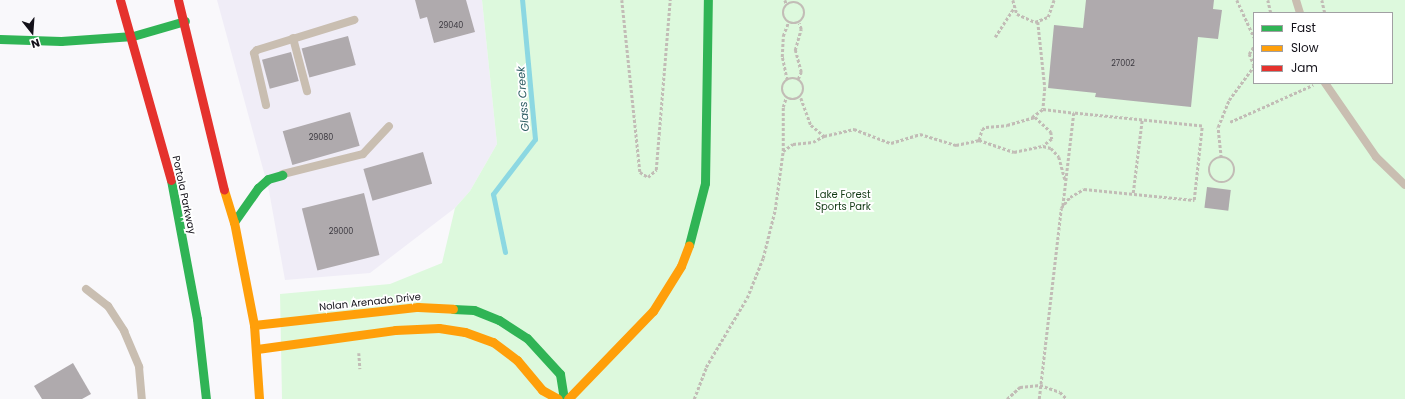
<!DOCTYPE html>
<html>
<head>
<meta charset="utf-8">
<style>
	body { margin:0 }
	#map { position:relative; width:1405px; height:399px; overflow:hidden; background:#f9f8fb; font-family:Poppins,sans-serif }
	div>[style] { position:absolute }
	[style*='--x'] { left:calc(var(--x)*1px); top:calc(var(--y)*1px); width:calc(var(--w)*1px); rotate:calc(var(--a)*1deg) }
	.commercial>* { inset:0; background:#f0edf7 }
	.green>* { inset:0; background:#ddf9dd }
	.stream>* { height:5px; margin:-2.5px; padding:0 2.5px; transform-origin:2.5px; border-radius:2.5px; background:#8cd8e2 }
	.building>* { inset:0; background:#afaaad; transform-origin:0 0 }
	.path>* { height:2.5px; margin-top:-1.25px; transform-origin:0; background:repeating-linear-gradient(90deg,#c2bcb6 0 3px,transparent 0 5px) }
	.path>.ring { margin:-1.25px; padding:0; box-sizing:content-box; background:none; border:2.5px solid #c2bcb6; border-radius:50% }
	.lane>* { height:8px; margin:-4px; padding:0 4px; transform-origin:4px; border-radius:4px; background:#c9beb1 }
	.fast>* { height:9px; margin:-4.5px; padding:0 4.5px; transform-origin:4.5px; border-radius:4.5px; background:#30b455 }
	.slow>* { height:9px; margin:-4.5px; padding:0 4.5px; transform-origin:4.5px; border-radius:4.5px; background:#ff9f0a }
	.jam>* { height:9px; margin:-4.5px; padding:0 4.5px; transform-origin:4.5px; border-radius:4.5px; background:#e5322d }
	span { translate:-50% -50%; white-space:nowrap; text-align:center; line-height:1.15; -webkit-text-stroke:3.5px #fff; paint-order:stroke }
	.number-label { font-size:8px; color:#3a373e }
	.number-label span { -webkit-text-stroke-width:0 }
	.park-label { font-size:10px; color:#113913 }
	.street-label { font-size:10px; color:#131119 }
	.water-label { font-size:11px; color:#2e5d63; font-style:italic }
	.legend { position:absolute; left:1253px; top:12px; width:140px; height:72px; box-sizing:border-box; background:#fff; border:1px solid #a1a0a3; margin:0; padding:5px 7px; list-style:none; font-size:12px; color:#131119 }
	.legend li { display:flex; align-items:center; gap:8px; height:20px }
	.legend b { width:20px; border:1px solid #a1a0a3 }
	.north { position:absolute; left:12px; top:12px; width:40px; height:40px; -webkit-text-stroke:3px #fff; paint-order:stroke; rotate:163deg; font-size:11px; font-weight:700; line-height:16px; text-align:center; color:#131119 }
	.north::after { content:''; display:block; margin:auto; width:14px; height:18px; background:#131119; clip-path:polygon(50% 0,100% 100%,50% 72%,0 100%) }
</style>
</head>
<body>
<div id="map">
	<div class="commercial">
		<div style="clip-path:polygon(217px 0,482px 0,497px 144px,470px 191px,455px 208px,370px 273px,285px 280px,269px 191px)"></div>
	</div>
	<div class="green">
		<div style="clip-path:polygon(evenodd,482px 0,1405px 0,1405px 399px,282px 399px,280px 294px,390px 284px,442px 263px,455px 208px,470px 191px,497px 144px,482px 0,1254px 13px,1392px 13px,1392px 83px,1254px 83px,1254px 13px)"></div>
	</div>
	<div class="stream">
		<div style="--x:505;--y:252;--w:59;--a:-101.7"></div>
		<div style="--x:493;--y:194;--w:69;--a:-52.6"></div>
		<div style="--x:535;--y:139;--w:140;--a:-95.3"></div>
	</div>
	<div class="building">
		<div style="clip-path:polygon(415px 0,466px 0,475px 32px,434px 43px,427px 17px,420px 19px)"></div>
		<div style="clip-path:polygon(1086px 0,1214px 0,1213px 9px,1222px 10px,1218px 39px,1198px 37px,1191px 107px,1095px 97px,1096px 93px,1048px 88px,1054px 25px,1083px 28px)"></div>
		<div style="left:348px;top:36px;width:30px;height:48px;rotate:75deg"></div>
		<div style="left:291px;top:52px;width:30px;height:30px;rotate:75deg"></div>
		<div style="left:350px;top:112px;width:35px;height:70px;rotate:74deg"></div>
		<div style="left:423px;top:152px;width:33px;height:62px;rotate:74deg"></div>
		<div style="left:1207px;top:187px;width:24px;height:21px;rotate:7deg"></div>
		<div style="left:364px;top:193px;width:64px;height:64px;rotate:76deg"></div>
		<div style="clip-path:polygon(73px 363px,91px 394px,82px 399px,42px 399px,34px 386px)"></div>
	</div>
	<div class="path">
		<div style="--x:622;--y:0;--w:173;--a:84"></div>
		<div style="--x:640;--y:172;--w:9;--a:32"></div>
		<div style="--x:648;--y:177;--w:11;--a:-41"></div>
		<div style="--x:656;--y:170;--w:171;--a:-85.3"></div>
		<div style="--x:785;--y:0;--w:5;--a:68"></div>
		<div style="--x:1013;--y:0;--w:15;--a:74"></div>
		<div style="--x:1017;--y:14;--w:20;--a:24"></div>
		<div style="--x:1035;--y:22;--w:14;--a:-21"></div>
		<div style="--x:1048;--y:17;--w:18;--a:-71"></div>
		<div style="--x:1237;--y:0;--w:41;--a:65.3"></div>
		<div style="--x:1268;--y:0;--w:13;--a:77"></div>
		<div style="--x:1322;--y:0;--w:13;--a:77"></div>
		<div class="ring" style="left:783px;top:2px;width:19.5px;height:19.5px"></div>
		<div style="--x:1038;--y:22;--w:66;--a:83.9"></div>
		<div style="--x:1045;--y:88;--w:21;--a:95"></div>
		<div style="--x:1043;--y:109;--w:31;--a:7"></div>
		<div style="--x:995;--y:37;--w:35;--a:-57"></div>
		<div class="ring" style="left:782px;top:78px;width:19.5px;height:19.5px"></div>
		<div style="--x:798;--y:79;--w:8;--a:-67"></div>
		<div style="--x:801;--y:72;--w:23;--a:-105"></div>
		<div style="--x:795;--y:50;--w:22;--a:-74"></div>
		<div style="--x:801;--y:29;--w:6;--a:-108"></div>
		<div style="--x:787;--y:80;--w:24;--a:-102"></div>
		<div style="--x:782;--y:57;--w:21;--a:-87"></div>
		<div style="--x:783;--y:36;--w:14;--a:-69"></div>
		<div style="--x:801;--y:98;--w:29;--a:70"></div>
		<div style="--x:811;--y:125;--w:17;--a:40"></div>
		<div style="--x:824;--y:136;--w:31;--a:-13"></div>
		<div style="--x:854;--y:129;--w:40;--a:21"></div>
		<div style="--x:891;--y:143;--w:30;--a:-17"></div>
		<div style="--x:920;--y:134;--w:38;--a:17"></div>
		<div style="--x:956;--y:145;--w:24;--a:-12"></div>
		<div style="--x:979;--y:140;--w:37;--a:19"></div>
		<div style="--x:1014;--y:152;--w:30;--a:-12"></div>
		<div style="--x:1043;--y:146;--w:8;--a:14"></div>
		<div style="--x:1051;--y:148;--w:12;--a:48"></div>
		<div style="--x:1059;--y:157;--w:23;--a:75"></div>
		<div style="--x:1032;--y:117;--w:14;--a:-36"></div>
		<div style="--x:1230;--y:122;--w:91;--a:-24"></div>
		<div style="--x:979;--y:140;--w:11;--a:-75"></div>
		<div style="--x:982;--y:129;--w:4;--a:-27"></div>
		<div style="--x:986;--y:127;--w:21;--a:-5"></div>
		<div style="--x:1007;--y:125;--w:29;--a:-16"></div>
		<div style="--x:1035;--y:117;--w:22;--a:43"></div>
		<div style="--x:1051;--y:132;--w:7;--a:82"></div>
		<div style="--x:1052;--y:139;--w:11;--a:142"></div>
		<div style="--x:783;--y:151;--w:44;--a:-90"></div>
		<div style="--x:783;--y:107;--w:9;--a:-72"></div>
		<div class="ring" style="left:1209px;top:157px;width:23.5px;height:23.5px"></div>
		<div style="--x:1221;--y:158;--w:31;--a:-96"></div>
		<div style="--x:1218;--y:127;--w:29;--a:-68"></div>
		<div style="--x:1229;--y:100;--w:42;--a:-53.7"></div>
		<div style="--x:1254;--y:66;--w:13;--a:-113"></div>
		<div style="--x:1249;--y:54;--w:9;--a:-58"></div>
		<div style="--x:1133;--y:193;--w:74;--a:-83"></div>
		<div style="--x:359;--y:353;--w:16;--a:86"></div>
		<div style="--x:694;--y:399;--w:34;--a:-69"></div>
		<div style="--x:706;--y:367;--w:80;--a:-59.3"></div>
		<div style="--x:747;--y:298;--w:43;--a:-68.2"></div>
		<div style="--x:763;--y:258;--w:49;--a:-76"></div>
		<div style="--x:775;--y:210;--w:60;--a:-82.3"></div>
		<div style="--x:783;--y:151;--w:12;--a:-35"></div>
		<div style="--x:793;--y:144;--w:20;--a:-6"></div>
		<div style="--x:813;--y:142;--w:13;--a:-29"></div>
		<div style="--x:1007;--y:399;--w:18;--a:-43"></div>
		<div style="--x:1020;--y:387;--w:20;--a:-6"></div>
		<div style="--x:1040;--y:385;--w:21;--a:19"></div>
		<div style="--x:1060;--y:392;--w:10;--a:45"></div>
		<div style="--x:1039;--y:399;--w:192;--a:-83.4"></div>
		<div style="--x:1061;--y:208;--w:14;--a:-51"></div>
		<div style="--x:1070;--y:197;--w:16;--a:-30"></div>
		<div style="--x:1084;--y:189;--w:111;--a:5.7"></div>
		<div style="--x:1194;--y:200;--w:74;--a:-83.8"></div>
		<div style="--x:1202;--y:126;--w:129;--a:-174.2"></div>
		<div style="--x:1074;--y:113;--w:94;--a:96.7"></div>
	</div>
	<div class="lane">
		<div style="--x:1296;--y:0;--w:14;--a:73"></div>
		<div style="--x:293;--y:38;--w:55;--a:75.2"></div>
		<div style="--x:1325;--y:83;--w:90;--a:55.4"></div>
		<div style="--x:1376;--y:157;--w:40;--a:44"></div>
		<div style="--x:266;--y:105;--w:53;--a:-103"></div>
		<div style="--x:254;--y:53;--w:4;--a:-45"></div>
		<div style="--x:257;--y:50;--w:102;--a:-17.2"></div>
		<div style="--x:283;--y:174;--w:82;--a:-14"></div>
		<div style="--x:363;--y:154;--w:38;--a:-47"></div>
		<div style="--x:86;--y:289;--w:28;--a:38"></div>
		<div style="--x:108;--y:306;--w:30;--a:57"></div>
		<div style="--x:124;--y:331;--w:39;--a:67"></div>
		<div style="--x:139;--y:367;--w:32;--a:85"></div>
	</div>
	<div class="fast">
		<div style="--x:0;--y:39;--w:61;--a:1.9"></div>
		<div style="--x:61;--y:41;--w:72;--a:-4"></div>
		<div style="--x:133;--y:36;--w:54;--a:-16.1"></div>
		<div style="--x:171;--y:180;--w:141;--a:79.4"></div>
		<div style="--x:197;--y:319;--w:81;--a:83.6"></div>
		<div style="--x:234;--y:222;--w:42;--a:-54.8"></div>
		<div style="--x:258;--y:188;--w:13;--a:-42"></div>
		<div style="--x:268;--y:179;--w:15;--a:-16"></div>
		<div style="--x:689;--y:245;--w:64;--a:-75.5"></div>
		<div style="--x:705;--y:183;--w:183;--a:-89.1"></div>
		<div style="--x:453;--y:309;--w:21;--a:3"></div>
		<div style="--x:474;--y:310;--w:27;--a:22"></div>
		<div style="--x:499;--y:320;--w:33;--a:33"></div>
		<div style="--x:527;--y:338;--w:49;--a:47.5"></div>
		<div style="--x:560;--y:374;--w:25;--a:81"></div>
	</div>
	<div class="slow">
		<div style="--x:224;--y:190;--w:34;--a:73"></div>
		<div style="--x:234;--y:222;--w:105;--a:79"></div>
		<div style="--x:254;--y:325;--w:74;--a:86.1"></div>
		<div style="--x:254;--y:325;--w:165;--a:-6.3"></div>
		<div style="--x:418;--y:307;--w:35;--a:3"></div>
		<div style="--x:257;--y:349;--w:139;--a:-7.8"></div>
		<div style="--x:395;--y:330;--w:44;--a:-2.6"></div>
		<div style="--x:439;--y:328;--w:26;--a:9"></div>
		<div style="--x:465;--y:332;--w:30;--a:20"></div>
		<div style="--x:493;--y:342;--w:30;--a:37"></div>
		<div style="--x:517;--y:360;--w:39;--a:50"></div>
		<div style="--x:542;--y:390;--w:18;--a:29"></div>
		<div style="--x:568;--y:399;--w:122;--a:-46"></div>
		<div style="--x:653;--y:311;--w:53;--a:-58.1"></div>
		<div style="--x:681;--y:266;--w:22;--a:-69"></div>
	</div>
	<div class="jam">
		<div style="--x:120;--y:0;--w:187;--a:74.2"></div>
		<div style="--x:178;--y:0;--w:195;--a:76.4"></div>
	</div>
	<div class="number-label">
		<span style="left:451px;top:26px">29040</span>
		<span style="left:1123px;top:64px">27002</span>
		<span style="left:321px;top:138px">29080</span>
		<span style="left:341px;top:232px">29000</span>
	</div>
	<div class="park-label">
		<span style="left:843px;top:200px">Lake Forest<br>Sports Park</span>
	</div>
	<div class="street-label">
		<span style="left:184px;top:195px;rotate:78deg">Portola Parkway</span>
		<span style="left:370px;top:302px;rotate:-6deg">Nolan Arenado Drive</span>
	</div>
	<div class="water-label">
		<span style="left:523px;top:99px;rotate:-94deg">Glass Creek</span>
	</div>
	<ul class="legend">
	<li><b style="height:5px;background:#30b455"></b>Fast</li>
	<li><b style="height:5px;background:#ff9f0a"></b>Slow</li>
	<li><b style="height:5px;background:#e5322d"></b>Jam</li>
	</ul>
	<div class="north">N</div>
</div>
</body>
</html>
